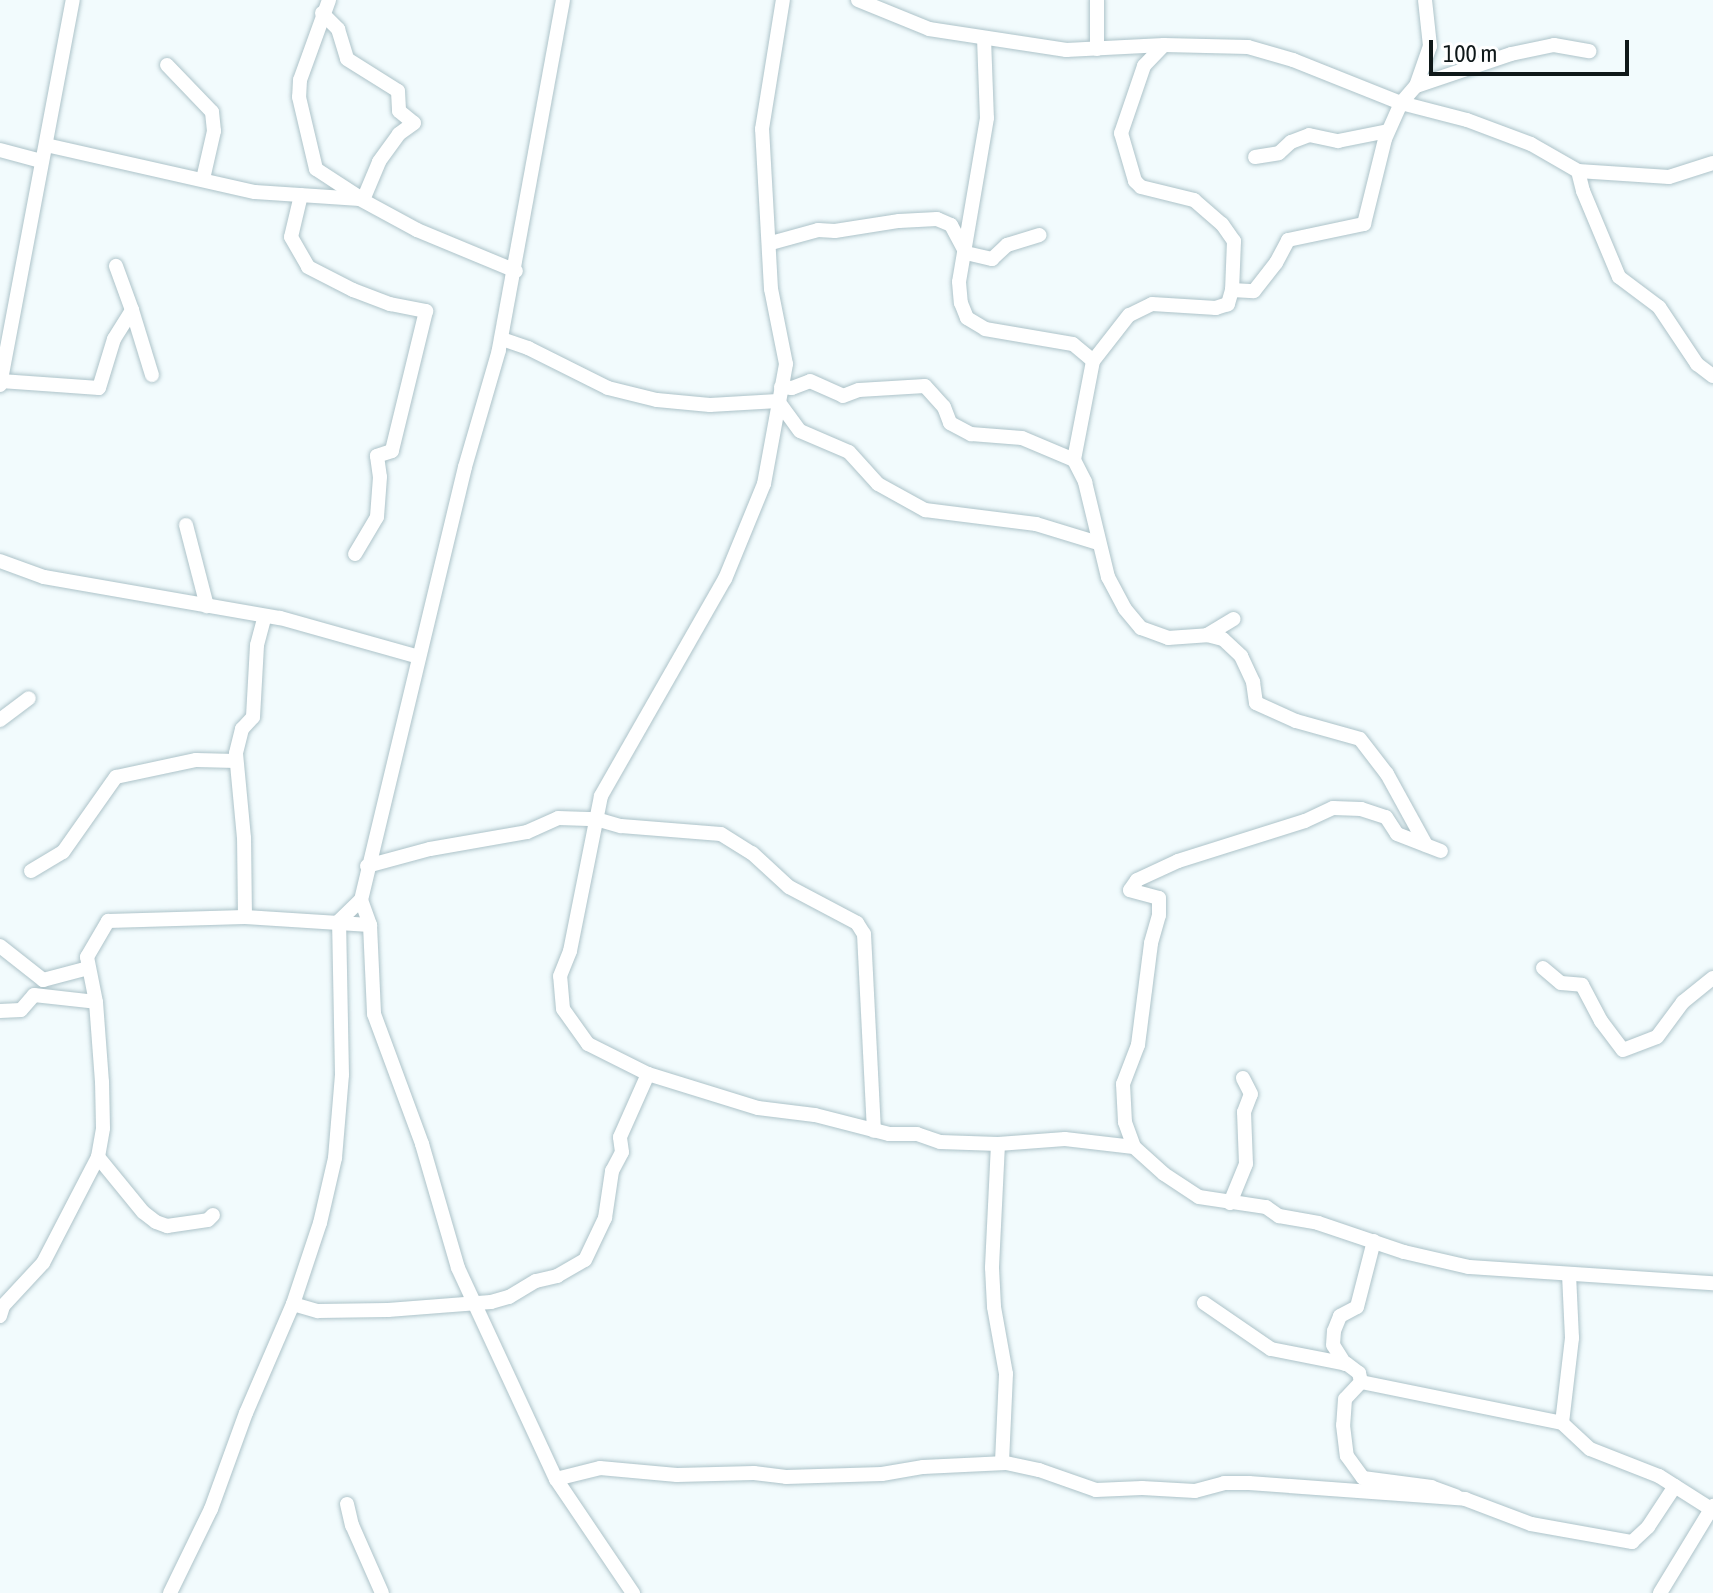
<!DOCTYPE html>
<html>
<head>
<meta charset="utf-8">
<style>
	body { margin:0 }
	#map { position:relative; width:1713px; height:1593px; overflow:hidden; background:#f2fbfd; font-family:"Asap Condensed",sans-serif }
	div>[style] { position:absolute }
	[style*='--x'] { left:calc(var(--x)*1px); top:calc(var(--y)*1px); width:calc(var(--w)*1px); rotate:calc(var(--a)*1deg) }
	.roads { filter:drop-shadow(0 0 2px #adc3c9) drop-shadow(0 0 2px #adc3c9) }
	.street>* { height:14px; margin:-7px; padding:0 7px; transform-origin:7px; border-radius:7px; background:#fff }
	span { translate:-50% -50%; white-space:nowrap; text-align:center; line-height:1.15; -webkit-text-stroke:6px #fff; paint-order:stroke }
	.scale { position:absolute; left:1429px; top:40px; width:200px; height:36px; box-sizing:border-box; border:4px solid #0f1819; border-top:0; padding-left:10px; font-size:24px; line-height:28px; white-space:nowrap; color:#0f1819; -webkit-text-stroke:6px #fff; paint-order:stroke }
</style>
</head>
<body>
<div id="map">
	<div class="roads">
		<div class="street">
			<div style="--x:329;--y:0;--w:85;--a:109.9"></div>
			<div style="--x:300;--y:80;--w:17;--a:93"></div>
			<div style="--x:299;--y:97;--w:74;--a:76.7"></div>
			<div style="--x:316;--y:169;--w:51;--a:33.1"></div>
			<div style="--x:563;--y:0;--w:356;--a:100.4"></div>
			<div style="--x:499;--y:350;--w:122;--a:106.2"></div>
			<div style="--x:465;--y:467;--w:445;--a:103.5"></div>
			<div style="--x:361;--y:900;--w:27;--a:70"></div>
			<div style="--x:370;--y:925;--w:89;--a:87.4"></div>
			<div style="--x:374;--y:1014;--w:139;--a:69.7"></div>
			<div style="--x:422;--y:1144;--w:129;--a:73.8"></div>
			<div style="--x:458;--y:1268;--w:233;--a:65.1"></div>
			<div style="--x:556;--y:1479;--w:138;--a:56"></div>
			<div style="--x:858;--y:0;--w:77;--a:22.2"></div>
			<div style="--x:929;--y:29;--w:139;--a:8.7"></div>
			<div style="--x:1066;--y:50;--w:98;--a:-2.9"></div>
			<div style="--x:1164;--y:45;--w:84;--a:1.4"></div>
			<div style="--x:1248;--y:47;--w:47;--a:16.1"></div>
			<div style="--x:1293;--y:60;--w:116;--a:21.7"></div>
			<div style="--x:1401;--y:103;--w:68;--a:14.4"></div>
			<div style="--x:1467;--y:120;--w:68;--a:20.6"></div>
			<div style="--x:1531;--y:144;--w:54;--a:29.9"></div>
			<div style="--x:1578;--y:171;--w:91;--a:3.8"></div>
			<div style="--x:1669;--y:177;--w:46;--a:-17.7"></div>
			<div style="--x:1097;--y:0;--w:49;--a:90"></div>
			<div style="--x:322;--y:13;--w:23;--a:45"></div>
			<div style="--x:338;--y:29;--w:31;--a:73"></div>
			<div style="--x:347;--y:59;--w:60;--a:32.1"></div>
			<div style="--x:398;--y:91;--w:20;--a:87"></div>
			<div style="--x:399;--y:111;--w:19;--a:39"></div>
			<div style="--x:414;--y:123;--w:19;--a:144"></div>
			<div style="--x:399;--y:134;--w:34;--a:126"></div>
			<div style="--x:379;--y:162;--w:41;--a:112.8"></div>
			<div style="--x:984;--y:38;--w:80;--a:87.9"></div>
			<div style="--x:987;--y:118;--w:166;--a:99.7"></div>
			<div style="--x:959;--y:282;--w:21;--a:85"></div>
			<div style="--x:961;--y:303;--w:16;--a:68"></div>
			<div style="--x:967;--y:318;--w:21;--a:31"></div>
			<div style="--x:985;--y:329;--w:89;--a:9.7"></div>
			<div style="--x:1073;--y:344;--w:26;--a:40"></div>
			<div style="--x:1164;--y:45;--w:29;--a:134"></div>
			<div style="--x:1144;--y:66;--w:71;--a:108.9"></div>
			<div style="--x:1121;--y:133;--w:50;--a:73.7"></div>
			<div style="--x:1135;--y:181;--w:8;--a:45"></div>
			<div style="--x:1141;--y:187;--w:55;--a:13.8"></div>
			<div style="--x:1194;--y:200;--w:37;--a:41"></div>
			<div style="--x:1222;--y:224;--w:21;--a:55"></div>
			<div style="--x:1234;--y:241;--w:49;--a:92.3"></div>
			<div style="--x:1232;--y:290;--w:22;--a:3"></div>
			<div style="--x:1254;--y:291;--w:36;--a:-52"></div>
			<div style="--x:1276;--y:263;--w:26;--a:-62"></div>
			<div style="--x:1288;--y:240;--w:78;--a:-11.9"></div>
			<div style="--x:1364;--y:224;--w:88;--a:-76.1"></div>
			<div style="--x:1385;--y:139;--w:39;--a:-66"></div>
			<div style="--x:1401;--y:103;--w:23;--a:-49"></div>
			<div style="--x:1416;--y:86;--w:100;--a:-18.6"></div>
			<div style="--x:1511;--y:54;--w:44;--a:-11.8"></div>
			<div style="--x:1554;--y:45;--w:36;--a:10"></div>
			<div style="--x:167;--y:65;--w:65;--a:46.2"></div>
			<div style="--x:212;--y:112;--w:19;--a:84"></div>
			<div style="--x:214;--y:131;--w:49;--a:102.9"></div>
			<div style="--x:1416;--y:86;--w:42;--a:-70.7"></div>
			<div style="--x:1430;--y:46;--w:46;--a:-96.2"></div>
			<div style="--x:46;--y:145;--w:214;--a:12.7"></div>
			<div style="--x:255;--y:192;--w:105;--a:3.8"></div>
			<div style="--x:360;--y:199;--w:65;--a:28.5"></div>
			<div style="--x:417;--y:230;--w:107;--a:22.5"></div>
			<div style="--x:0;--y:150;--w:42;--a:15"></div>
			<div style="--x:1255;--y:157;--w:24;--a:-9"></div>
			<div style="--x:1279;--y:153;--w:16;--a:-43"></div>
			<div style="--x:1291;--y:142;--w:19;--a:-21"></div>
			<div style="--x:1309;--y:135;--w:30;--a:12"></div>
			<div style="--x:1338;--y:141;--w:51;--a:-11.3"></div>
			<div style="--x:1578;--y:171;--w:21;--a:76"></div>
			<div style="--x:1583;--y:191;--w:93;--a:67.3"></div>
			<div style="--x:1619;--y:277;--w:50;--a:36.9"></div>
			<div style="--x:1659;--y:307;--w:69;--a:56.3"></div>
			<div style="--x:1697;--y:364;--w:20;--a:37"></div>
			<div style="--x:301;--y:195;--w:43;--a:103.4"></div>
			<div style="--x:291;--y:237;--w:34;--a:60"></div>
			<div style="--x:308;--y:267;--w:51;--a:27.1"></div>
			<div style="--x:353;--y:290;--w:40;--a:21"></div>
			<div style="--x:390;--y:304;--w:37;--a:11"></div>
			<div style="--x:426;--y:311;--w:144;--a:103.7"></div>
			<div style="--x:392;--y:451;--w:16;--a:162"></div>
			<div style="--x:377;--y:456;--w:21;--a:82"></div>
			<div style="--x:380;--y:477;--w:40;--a:94.3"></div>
			<div style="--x:377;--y:517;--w:43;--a:120.7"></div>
			<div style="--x:771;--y:243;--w:49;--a:-15.5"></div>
			<div style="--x:818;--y:230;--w:17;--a:3"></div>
			<div style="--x:835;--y:231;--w:65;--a:-8.9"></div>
			<div style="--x:899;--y:221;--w:38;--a:-3"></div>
			<div style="--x:937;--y:219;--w:15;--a:23"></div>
			<div style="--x:951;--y:225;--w:32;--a:62"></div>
			<div style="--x:966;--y:253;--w:27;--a:13"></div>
			<div style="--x:992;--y:259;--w:21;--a:-43"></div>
			<div style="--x:1007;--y:245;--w:34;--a:-17"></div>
			<div style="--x:1232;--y:290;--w:15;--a:106"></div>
			<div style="--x:1228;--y:304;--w:13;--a:162"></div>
			<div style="--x:1216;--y:308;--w:64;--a:-176.4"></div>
			<div style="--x:1152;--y:304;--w:25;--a:154"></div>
			<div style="--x:1129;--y:315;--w:58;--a:128"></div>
			<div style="--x:1093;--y:361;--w:101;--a:100.9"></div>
			<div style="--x:1074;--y:460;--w:25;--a:63"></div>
			<div style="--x:1085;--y:482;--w:98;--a:76.4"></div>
			<div style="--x:1108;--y:577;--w:36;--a:62"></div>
			<div style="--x:1125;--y:609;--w:25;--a:50"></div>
			<div style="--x:1141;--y:628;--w:29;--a:20"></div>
			<div style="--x:1168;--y:638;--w:39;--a:-4"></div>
			<div style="--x:1207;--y:635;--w:31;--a:-31"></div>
			<div style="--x:132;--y:310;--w:68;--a:72.9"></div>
			<div style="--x:502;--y:339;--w:28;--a:19"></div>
			<div style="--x:528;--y:348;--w:89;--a:26.6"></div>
			<div style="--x:608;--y:388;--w:50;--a:13.8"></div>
			<div style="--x:657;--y:400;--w:53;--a:5.4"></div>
			<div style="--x:710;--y:405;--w:68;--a:-3.4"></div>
			<div style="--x:778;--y:401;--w:37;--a:54"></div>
			<div style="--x:800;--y:431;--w:53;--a:23.2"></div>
			<div style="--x:849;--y:452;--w:43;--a:47.8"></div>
			<div style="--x:878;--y:484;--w:54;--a:29"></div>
			<div style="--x:925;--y:510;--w:112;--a:7.2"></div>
			<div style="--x:1036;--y:524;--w:65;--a:17"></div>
			<div style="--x:1;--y:381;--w:98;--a:4.1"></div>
			<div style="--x:99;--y:388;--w:51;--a:-73"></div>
			<div style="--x:114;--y:339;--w:34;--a:-58"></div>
			<div style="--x:132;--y:310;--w:47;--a:-110"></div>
			<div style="--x:0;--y:385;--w:392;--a:-79.3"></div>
			<div style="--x:781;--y:387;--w:11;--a:5"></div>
			<div style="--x:792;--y:388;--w:19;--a:-21"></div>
			<div style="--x:810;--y:381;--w:36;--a:24"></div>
			<div style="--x:843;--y:396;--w:17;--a:-21"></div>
			<div style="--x:859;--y:390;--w:66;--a:-3.5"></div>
			<div style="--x:925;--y:386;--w:28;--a:48"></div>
			<div style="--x:944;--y:407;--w:17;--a:69"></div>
			<div style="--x:950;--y:423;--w:24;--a:28"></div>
			<div style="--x:971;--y:434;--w:51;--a:4.5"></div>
			<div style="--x:1022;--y:438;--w:56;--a:22.9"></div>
			<div style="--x:186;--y:525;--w:84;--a:75.5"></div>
			<div style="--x:0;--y:561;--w:47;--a:20"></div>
			<div style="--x:44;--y:577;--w:240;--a:9.9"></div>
			<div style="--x:280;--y:618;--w:144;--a:15.7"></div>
			<div style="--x:1207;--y:635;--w:16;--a:14"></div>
			<div style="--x:1223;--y:639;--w:25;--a:43"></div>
			<div style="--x:1241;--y:656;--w:29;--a:65"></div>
			<div style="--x:1253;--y:682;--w:21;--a:82"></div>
			<div style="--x:1256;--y:703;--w:44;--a:24.2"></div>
			<div style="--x:1296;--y:721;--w:66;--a:15.7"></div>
			<div style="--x:1360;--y:739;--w:44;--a:52.4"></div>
			<div style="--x:1387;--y:774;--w:81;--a:61.2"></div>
			<div style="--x:0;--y:720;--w:36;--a:-37"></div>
			<div style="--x:367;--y:866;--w:65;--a:-15.1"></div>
			<div style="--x:430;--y:849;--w:98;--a:-9.9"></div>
			<div style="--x:527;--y:832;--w:34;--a:-24"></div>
			<div style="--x:558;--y:818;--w:38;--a:2"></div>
			<div style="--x:596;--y:819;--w:26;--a:16"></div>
			<div style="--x:621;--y:826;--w:100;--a:4.6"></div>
			<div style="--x:721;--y:834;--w:36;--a:32"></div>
			<div style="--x:752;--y:853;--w:50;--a:42.6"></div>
			<div style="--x:789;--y:887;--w:77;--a:27.9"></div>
			<div style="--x:857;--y:923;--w:13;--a:58"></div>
			<div style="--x:864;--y:934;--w:197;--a:87.1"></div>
			<div style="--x:31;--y:871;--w:37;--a:-31"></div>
			<div style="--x:63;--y:852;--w:92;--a:-54.8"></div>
			<div style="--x:116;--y:777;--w:82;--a:-12"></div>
			<div style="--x:196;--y:760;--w:40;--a:1.4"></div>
			<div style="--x:245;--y:917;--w:79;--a:-90.7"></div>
			<div style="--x:244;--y:838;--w:85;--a:-95.4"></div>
			<div style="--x:236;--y:753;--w:25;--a:-76"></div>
			<div style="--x:242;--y:729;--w:16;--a:-47"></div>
			<div style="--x:253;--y:717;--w:72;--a:-86.8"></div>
			<div style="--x:257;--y:645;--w:30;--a:-75"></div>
			<div style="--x:0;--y:946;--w:55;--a:38.3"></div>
			<div style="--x:43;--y:980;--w:47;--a:-14.9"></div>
			<div style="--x:1543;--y:968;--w:23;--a:40"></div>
			<div style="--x:1561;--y:983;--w:21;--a:5"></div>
			<div style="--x:1582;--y:985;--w:41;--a:62.2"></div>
			<div style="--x:1601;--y:1021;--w:36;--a:53"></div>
			<div style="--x:1623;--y:1050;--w:36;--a:-21"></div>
			<div style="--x:1657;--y:1037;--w:44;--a:-53.4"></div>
			<div style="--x:1683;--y:1002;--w:38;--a:-39"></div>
			<div style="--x:0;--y:1011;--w:21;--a:-3"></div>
			<div style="--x:21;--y:1010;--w:20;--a:-49"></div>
			<div style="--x:34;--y:995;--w:62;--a:6.4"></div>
			<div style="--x:648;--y:1074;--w:67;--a:-153.4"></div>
			<div style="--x:588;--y:1044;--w:43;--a:-125.5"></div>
			<div style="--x:563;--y:1009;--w:33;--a:-95"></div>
			<div style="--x:560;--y:976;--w:27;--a:-68"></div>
			<div style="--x:570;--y:951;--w:158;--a:-78.7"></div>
			<div style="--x:601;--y:796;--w:250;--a:-60.3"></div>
			<div style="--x:725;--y:579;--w:103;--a:-67.7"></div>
			<div style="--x:764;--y:484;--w:122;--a:-79.6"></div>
			<div style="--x:786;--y:364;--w:76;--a:-101.3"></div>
			<div style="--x:771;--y:289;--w:160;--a:-93.2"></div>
			<div style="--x:762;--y:129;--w:131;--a:-80.8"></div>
			<div style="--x:998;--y:1144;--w:124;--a:92.8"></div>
			<div style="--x:992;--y:1268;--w:39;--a:87"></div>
			<div style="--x:994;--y:1307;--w:68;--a:79.8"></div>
			<div style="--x:1006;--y:1374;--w:89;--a:92.6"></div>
			<div style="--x:1134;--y:1147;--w:27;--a:-110"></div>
			<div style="--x:1125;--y:1122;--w:38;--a:-93"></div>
			<div style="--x:1123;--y:1084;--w:42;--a:-69"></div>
			<div style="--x:1138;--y:1045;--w:103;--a:-82.7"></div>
			<div style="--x:1151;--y:943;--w:29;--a:-74"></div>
			<div style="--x:1159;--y:915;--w:17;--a:-90"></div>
			<div style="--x:1159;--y:898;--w:30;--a:-165"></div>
			<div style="--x:1130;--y:890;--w:12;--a:-55"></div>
			<div style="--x:1137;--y:880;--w:45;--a:-24.9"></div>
			<div style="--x:1178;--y:861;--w:133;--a:-17.5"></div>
			<div style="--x:1305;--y:821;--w:31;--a:-25"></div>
			<div style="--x:1333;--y:808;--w:28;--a:2"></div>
			<div style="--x:1361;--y:809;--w:26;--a:18"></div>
			<div style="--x:1386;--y:817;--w:20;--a:57"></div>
			<div style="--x:1397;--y:834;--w:47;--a:21.1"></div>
			<div style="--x:98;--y:1157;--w:71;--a:50.7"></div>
			<div style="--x:143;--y:1212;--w:16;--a:38"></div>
			<div style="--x:156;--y:1222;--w:12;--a:20"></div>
			<div style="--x:167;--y:1226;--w:41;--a:-8.3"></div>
			<div style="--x:208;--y:1220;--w:7;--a:-45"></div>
			<div style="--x:1230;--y:1203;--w:42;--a:-67.7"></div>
			<div style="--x:1246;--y:1164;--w:52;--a:-92.2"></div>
			<div style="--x:1244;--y:1112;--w:19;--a:-69"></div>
			<div style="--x:1251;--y:1094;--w:18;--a:-117"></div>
			<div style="--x:1204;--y:1303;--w:81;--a:34.5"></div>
			<div style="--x:1271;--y:1349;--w:77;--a:11.2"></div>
			<div style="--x:1347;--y:1364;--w:15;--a:37"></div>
			<div style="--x:1359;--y:1373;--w:9;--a:77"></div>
			<div style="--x:293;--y:1304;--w:26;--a:16"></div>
			<div style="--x:318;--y:1311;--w:70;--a:-0.8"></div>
			<div style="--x:388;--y:1310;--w:103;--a:-4.4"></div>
			<div style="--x:491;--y:1302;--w:19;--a:-16"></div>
			<div style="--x:509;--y:1297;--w:31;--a:-31"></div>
			<div style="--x:536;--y:1281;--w:22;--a:-13"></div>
			<div style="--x:557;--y:1276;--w:32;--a:-30"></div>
			<div style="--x:585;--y:1260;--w:47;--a:-64.5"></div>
			<div style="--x:605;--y:1218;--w:48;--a:-81.5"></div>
			<div style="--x:612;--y:1171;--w:21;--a:-62"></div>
			<div style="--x:622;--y:1152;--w:15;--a:-98"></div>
			<div style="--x:620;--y:1137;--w:69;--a:-66"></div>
			<div style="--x:648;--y:1074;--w:115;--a:17.2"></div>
			<div style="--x:758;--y:1108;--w:57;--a:7"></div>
			<div style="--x:815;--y:1115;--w:76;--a:14.4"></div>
			<div style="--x:889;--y:1134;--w:28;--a:0"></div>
			<div style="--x:917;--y:1134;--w:24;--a:19"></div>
			<div style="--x:940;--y:1142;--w:58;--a:2"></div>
			<div style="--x:998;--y:1144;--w:67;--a:-4.3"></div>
			<div style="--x:1065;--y:1139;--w:69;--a:6.6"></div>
			<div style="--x:1134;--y:1147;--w:40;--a:42"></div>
			<div style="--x:1164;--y:1174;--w:42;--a:33.3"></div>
			<div style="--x:1199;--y:1197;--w:68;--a:8.5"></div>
			<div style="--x:1266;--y:1207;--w:16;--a:35"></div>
			<div style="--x:1279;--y:1216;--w:40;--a:10"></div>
			<div style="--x:1318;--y:1223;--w:91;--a:18.6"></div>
			<div style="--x:1404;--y:1252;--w:67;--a:13"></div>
			<div style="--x:1469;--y:1267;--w:245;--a:3.8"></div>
			<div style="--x:0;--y:1316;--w:10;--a:-73"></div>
			<div style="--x:3;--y:1306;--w:59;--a:-47.1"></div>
			<div style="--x:43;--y:1263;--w:119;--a:-62.6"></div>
			<div style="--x:98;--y:1157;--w:29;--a:-80"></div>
			<div style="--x:103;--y:1128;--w:46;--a:-91.2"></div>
			<div style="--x:102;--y:1082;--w:80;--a:-94.3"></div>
			<div style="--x:96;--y:1002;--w:46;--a:-101.3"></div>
			<div style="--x:87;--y:957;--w:42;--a:-59.7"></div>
			<div style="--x:108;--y:921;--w:137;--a:-1.7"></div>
			<div style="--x:245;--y:917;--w:125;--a:3.7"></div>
			<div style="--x:1345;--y:1364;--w:22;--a:-122"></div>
			<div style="--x:1333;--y:1345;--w:14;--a:-86"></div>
			<div style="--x:1334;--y:1331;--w:16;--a:-68"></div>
			<div style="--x:1340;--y:1316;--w:19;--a:-28"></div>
			<div style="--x:1357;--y:1307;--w:68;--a:-75.6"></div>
			<div style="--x:1361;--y:1382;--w:205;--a:11.5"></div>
			<div style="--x:1562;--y:1423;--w:38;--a:43"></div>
			<div style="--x:1590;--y:1449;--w:74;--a:21.4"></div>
			<div style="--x:1659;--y:1476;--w:62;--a:32.4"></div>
			<div style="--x:1361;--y:1382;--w:23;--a:133"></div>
			<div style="--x:1345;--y:1399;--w:26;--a:94"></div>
			<div style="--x:1343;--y:1425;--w:31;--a:83"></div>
			<div style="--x:1347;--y:1456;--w:27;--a:54"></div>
			<div style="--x:1363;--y:1478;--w:69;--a:7.5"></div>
			<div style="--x:1431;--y:1487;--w:27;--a:20"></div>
			<div style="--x:1562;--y:1423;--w:86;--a:-83.3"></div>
			<div style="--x:1572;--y:1338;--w:64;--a:-92.7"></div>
			<div style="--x:556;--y:1479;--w:45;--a:-14"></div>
			<div style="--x:600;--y:1468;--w:77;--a:5.2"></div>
			<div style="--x:677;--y:1475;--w:77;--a:-1.5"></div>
			<div style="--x:754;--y:1473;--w:32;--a:7"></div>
			<div style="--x:786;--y:1477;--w:96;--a:-1.8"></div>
			<div style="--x:882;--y:1474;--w:42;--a:-9.7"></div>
			<div style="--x:923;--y:1467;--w:83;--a:-2.8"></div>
			<div style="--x:1006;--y:1463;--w:34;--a:12"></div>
			<div style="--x:1039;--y:1470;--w:60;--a:19.3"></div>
			<div style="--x:1096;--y:1490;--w:46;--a:-2.5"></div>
			<div style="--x:1142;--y:1488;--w:53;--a:3.2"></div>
			<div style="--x:1195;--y:1491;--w:30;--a:-15"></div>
			<div style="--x:1224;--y:1483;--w:25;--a:0"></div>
			<div style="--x:1249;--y:1483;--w:217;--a:4.2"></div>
			<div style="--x:1465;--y:1499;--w:71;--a:20.7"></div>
			<div style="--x:1531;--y:1524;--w:103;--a:10.1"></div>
			<div style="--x:1632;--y:1542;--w:22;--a:-43"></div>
			<div style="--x:1648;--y:1527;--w:49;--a:-56.6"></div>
			<div style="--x:347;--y:1504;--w:22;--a:77"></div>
			<div style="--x:352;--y:1525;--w:74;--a:66.2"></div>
			<div style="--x:170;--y:1593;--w:93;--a:-64"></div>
			<div style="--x:211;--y:1509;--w:102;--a:-70"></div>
			<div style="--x:246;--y:1413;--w:119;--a:-66.7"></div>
			<div style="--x:293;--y:1304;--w:85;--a:-71.6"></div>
			<div style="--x:320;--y:1223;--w:67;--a:-77"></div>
			<div style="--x:335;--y:1158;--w:83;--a:-85.2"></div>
			<div style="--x:342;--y:1075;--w:154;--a:-91.1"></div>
			<div style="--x:339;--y:921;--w:30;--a:-44"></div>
			<div style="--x:1660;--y:1593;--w:102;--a:-58.7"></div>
		</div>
	</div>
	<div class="scale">100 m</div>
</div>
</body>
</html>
